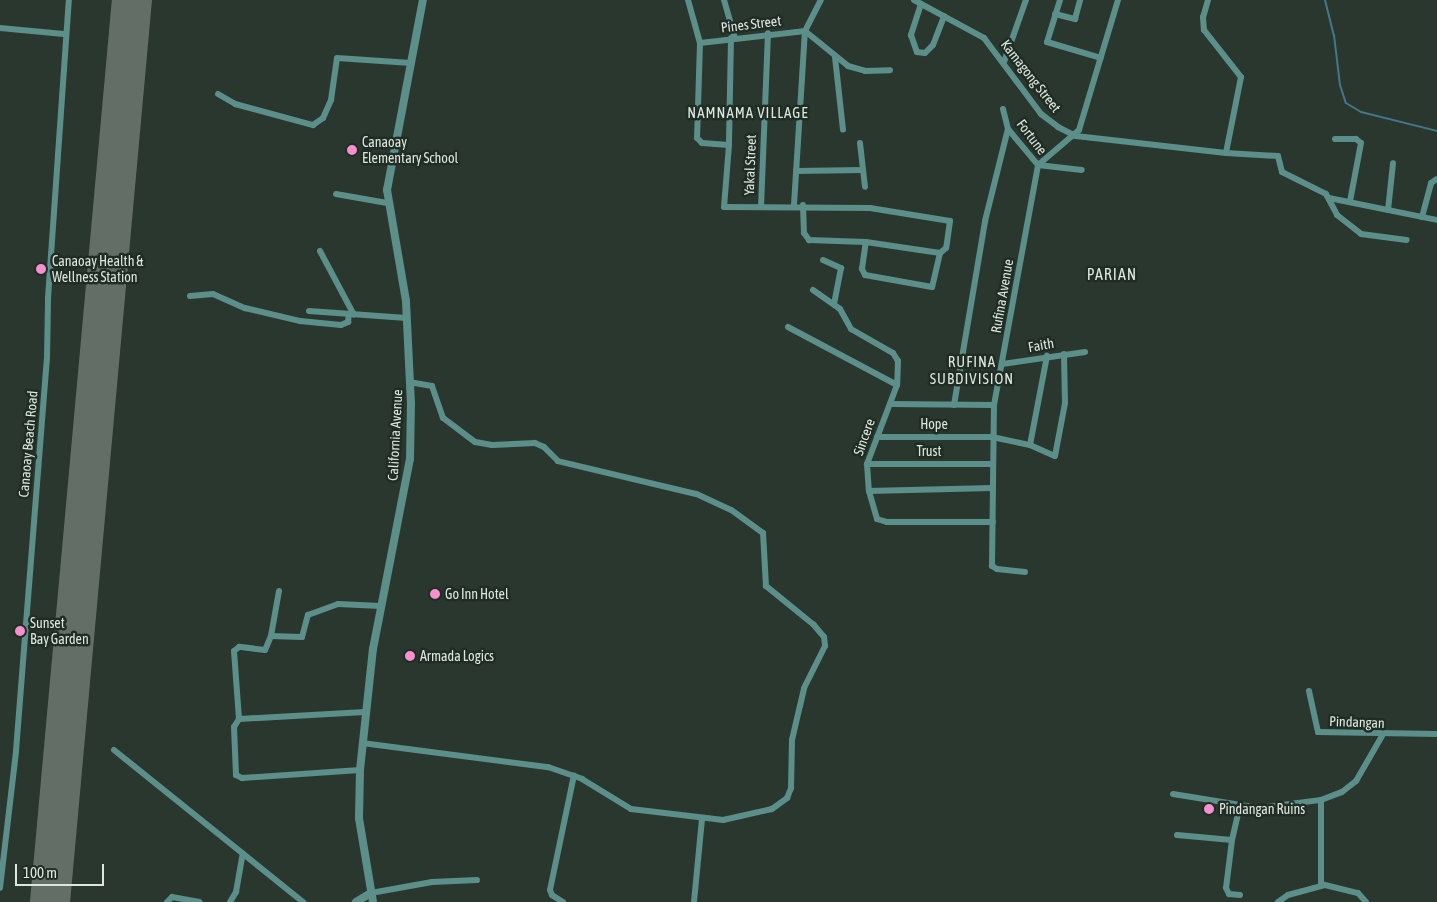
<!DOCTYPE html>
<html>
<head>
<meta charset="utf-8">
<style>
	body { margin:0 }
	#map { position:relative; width:1437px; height:902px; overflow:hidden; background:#2a372e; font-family:"Asap Condensed",sans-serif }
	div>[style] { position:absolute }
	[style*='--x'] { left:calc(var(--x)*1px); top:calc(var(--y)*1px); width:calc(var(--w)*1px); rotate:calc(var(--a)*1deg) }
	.stream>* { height:2px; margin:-1px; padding:0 1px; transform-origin:1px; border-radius:1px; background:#437789 }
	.runway>* { height:40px; margin:-20px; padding:0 20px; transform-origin:20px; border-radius:20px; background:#636e66 }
	.minor>* { height:6px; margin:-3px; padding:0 3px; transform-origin:3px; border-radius:3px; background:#5c8f8a }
	.tertiary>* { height:8px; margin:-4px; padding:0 4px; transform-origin:4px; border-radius:4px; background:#5c8f8a }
	.dots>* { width:14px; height:14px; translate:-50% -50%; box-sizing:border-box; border:2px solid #202d24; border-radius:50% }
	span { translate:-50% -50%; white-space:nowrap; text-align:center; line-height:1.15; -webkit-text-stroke:5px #202d24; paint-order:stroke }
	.street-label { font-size:14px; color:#dde5df }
	.poi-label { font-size:14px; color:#dde5df }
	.left { translate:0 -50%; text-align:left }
	.neighbourhood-label { font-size:15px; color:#dde5df; letter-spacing:1px }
	.quarter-label { font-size:16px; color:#dde5df; letter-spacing:1px }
	.scale { position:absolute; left:15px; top:864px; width:89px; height:22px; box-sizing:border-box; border:2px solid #dde5df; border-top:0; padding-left:6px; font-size:15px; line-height:18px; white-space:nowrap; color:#dde5df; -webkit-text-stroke:4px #202d24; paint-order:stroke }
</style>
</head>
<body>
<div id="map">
	<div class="stream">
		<div style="--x:1325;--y:0;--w:36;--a:76"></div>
		<div style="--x:1334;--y:35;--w:50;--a:83.2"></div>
		<div style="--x:1340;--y:85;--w:19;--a:72"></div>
		<div style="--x:1346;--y:103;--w:17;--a:31"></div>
		<div style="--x:1361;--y:112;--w:78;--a:14"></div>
	</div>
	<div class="runway">
		<div style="--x:50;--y:902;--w:906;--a:-84.81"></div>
	</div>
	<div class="minor">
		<div style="--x:688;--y:0;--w:45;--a:74.4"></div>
		<div style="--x:700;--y:43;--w:95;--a:91.8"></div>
		<div style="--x:697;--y:138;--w:7;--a:45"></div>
		<div style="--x:702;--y:143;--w:27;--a:4"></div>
		<div style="--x:724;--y:0;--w:40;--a:74"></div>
		<div style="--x:914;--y:0;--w:80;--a:28.5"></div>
		<div style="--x:984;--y:38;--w:95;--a:53.1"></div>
		<div style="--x:1041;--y:114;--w:21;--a:37"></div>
		<div style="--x:1058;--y:127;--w:20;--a:27"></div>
		<div style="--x:1076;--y:136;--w:151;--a:6.5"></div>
		<div style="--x:1060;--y:0;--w:44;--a:107.2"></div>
		<div style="--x:1047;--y:42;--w:56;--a:16.5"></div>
		<div style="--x:1208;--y:0;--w:18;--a:106"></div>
		<div style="--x:1203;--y:17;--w:13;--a:86"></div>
		<div style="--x:1204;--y:30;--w:60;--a:51.8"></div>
		<div style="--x:1241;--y:77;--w:77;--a:101.2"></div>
		<div style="--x:1226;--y:153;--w:52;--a:3.3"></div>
		<div style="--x:1278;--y:156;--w:16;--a:76"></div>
		<div style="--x:1282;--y:172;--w:49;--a:26.6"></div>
		<div style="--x:1326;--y:194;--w:24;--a:62"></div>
		<div style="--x:1337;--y:215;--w:31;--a:38"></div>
		<div style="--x:1361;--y:234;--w:46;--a:7.4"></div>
		<div style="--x:921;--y:4;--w:33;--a:108"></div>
		<div style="--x:911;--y:35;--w:18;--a:71"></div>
		<div style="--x:917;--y:52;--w:8;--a:7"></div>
		<div style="--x:925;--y:53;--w:11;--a:-45"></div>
		<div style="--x:933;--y:45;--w:31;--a:-69"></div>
		<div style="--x:1055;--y:14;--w:21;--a:14"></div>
		<div style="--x:1075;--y:19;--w:20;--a:-75"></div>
		<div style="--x:0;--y:28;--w:64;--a:5.4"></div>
		<div style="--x:805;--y:31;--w:55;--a:39.1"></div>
		<div style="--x:848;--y:66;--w:18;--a:16"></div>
		<div style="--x:865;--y:71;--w:25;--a:-2"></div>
		<div style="--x:731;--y:38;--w:107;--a:91.1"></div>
		<div style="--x:729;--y:145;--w:62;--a:94.6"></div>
		<div style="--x:724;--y:207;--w:146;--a:0.4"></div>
		<div style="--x:870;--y:208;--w:81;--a:9.2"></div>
		<div style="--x:950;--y:221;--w:27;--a:98"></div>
		<div style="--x:946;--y:248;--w:8;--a:140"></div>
		<div style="--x:940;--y:253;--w:35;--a:103"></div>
		<div style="--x:932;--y:287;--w:68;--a:-169.8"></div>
		<div style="--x:865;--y:275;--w:7;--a:-117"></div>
		<div style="--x:862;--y:269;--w:27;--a:-82"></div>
		<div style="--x:700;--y:43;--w:106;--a:-6.5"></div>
		<div style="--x:835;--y:57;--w:73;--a:83.7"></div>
		<div style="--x:1004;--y:62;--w:66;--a:-70.5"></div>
		<div style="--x:218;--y:94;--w:20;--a:30"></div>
		<div style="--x:235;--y:104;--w:81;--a:15.1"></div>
		<div style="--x:313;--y:125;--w:12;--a:-35"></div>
		<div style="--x:323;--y:118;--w:20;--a:-66"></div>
		<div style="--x:331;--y:100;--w:42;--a:-81.9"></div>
		<div style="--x:337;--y:58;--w:74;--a:3.9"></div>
		<div style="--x:1003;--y:109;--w:21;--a:76"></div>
		<div style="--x:1008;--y:129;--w:47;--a:50.2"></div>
		<div style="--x:1038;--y:165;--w:44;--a:6.5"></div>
		<div style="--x:1335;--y:139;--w:21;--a:0"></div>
		<div style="--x:1356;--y:139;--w:6;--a:39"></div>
		<div style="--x:1361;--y:143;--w:59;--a:100.7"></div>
		<div style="--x:860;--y:143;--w:44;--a:83.5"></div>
		<div style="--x:796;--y:171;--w:67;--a:-0.9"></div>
		<div style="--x:336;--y:194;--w:52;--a:10"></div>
		<div style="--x:1329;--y:198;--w:110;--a:11.5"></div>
		<div style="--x:794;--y:205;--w:174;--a:-86.4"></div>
		<div style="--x:805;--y:31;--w:35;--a:-63"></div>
		<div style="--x:803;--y:205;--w:28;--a:88"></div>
		<div style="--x:804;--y:233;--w:9;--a:54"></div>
		<div style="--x:809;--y:240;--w:57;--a:2"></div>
		<div style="--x:866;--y:242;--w:75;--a:8.5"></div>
		<div style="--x:761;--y:207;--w:174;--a:-87.7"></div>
		<div style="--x:1388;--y:210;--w:47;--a:-83.9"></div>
		<div style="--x:1422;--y:217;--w:35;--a:-75"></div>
		<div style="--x:1431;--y:183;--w:7;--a:-34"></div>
		<div style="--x:320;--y:251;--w:72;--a:62"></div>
		<div style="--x:823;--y:260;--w:20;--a:24"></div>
		<div style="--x:841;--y:268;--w:36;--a:101"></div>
		<div style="--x:813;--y:290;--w:33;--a:35"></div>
		<div style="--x:840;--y:309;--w:23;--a:61"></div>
		<div style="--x:851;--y:329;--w:48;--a:29.7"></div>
		<div style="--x:893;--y:353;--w:9;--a:58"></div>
		<div style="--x:898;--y:361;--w:24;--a:92"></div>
		<div style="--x:897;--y:385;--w:85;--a:110.8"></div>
		<div style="--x:867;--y:464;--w:27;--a:86"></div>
		<div style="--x:869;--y:491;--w:29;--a:74"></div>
		<div style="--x:877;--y:519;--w:10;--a:17"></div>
		<div style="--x:887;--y:522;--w:106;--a:0"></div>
		<div style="--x:190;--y:296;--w:23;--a:-5"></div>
		<div style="--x:213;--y:294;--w:35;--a:24"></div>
		<div style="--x:245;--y:308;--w:57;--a:13.3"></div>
		<div style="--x:300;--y:321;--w:41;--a:5.6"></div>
		<div style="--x:341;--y:325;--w:8;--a:-23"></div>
		<div style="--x:348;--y:322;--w:8;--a:-83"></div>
		<div style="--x:309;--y:311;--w:98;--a:4.1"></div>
		<div style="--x:788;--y:327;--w:123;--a:28"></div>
		<div style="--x:1002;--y:364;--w:84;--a:-8.2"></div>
		<div style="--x:890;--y:404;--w:104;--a:0.6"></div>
		<div style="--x:954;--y:405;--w:187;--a:-80.4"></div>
		<div style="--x:985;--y:221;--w:95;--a:-76"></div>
		<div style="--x:877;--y:437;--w:115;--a:0"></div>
		<div style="--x:992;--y:437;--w:39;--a:12"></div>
		<div style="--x:1030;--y:445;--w:27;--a:24"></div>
		<div style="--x:1055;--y:456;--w:54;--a:-79.3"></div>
		<div style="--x:1065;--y:403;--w:49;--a:-91.2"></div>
		<div style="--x:1030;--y:445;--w:91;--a:-79.2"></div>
		<div style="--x:867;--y:464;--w:124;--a:0"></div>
		<div style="--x:869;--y:491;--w:123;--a:-1.4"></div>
		<div style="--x:1025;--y:572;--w:28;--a:-174"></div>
		<div style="--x:997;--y:569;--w:6;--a:-149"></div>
		<div style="--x:992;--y:566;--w:161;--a:-89.3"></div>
		<div style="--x:994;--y:405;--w:244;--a:-79.6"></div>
		<div style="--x:1038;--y:165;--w:54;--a:-40.5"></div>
		<div style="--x:1079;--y:130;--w:136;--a:-73.3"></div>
		<div style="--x:279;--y:591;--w:46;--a:100.1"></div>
		<div style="--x:271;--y:636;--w:31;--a:2"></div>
		<div style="--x:302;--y:637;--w:23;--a:-75"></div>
		<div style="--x:308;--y:615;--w:32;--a:-20"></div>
		<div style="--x:338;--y:604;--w:43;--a:2.7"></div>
		<div style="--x:271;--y:636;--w:15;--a:113"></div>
		<div style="--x:265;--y:650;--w:26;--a:-173"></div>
		<div style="--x:239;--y:647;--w:6;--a:141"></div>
		<div style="--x:234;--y:651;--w:68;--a:85.8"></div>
		<div style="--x:239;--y:719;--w:9;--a:122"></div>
		<div style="--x:234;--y:727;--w:48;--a:87.6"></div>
		<div style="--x:236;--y:775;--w:7;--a:27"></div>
		<div style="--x:242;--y:778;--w:118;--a:-3.9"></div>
		<div style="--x:1309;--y:691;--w:42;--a:77.6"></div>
		<div style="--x:1318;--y:732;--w:119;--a:1"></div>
		<div style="--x:239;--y:719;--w:126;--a:-3.2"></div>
		<div style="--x:362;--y:743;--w:188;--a:7.4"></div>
		<div style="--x:548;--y:767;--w:36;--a:19"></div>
		<div style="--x:582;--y:779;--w:57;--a:31.5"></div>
		<div style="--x:631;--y:809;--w:93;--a:6.8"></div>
		<div style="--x:723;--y:820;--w:50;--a:-12.7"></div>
		<div style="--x:772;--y:809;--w:19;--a:-36"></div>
		<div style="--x:787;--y:798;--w:11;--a:-68"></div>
		<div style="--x:791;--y:788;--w:48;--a:-88.8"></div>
		<div style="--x:792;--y:740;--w:35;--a:-77"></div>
		<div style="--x:800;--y:706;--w:18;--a:-77"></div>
		<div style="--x:804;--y:688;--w:47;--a:-63.4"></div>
		<div style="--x:825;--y:646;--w:9;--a:-96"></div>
		<div style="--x:824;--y:637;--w:16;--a:-130"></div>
		<div style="--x:814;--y:625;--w:62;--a:-140.9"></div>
		<div style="--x:766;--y:586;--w:53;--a:-93.2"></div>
		<div style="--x:763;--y:533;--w:39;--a:-144"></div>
		<div style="--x:731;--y:510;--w:38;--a:-155"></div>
		<div style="--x:696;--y:494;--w:142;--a:-166.6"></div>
		<div style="--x:558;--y:461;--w:20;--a:-135"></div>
		<div style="--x:544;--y:447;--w:10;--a:-156"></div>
		<div style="--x:535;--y:443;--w:43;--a:177.3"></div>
		<div style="--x:492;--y:445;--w:17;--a:-170"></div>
		<div style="--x:475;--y:442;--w:40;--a:-143"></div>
		<div style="--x:443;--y:418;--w:34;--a:-109"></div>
		<div style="--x:432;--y:386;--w:22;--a:-170"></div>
		<div style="--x:114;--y:750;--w:243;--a:38.8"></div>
		<div style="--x:1173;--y:794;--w:87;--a:9.2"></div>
		<div style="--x:1259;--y:808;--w:63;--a:-7.4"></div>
		<div style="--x:1321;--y:800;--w:22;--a:-21"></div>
		<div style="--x:1342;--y:792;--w:18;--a:-38"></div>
		<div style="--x:1356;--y:781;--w:52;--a:-60"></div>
		<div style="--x:1321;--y:800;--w:84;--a:90"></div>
		<div style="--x:1321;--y:884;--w:38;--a:14"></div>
		<div style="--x:1358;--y:893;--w:12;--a:48"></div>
		<div style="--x:1177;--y:835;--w:55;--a:5.2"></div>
		<div style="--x:1232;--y:840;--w:36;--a:-77"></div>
		<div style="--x:1232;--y:840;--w:48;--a:97.1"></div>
		<div style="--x:1226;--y:888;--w:7;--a:63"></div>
		<div style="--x:1229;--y:894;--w:11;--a:5"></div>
		<div style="--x:0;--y:888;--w:138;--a:-83.3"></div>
		<div style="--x:16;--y:751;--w:394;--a:-85.5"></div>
		<div style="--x:47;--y:358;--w:60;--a:-89"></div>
		<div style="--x:48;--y:298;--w:299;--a:-86"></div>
		<div style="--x:371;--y:893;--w:62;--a:-10.2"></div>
		<div style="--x:432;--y:882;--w:45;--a:-2.5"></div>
		<div style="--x:167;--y:902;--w:7;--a:-45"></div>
		<div style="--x:172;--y:897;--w:28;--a:10"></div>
		<div style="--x:230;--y:902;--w:12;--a:-59"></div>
		<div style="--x:236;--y:892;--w:39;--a:-80"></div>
		<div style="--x:563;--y:902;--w:13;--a:-148"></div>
		<div style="--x:552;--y:895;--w:5;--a:-112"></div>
		<div style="--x:550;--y:890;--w:117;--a:-78.2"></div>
		<div style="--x:694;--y:902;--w:83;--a:-84.5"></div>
		<div style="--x:1278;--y:902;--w:12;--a:-35"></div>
		<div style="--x:1288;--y:895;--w:35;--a:-15"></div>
	</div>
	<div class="tertiary">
		<div style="--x:356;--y:902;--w:17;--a:-31"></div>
		<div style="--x:373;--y:902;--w:85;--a:-99.5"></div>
		<div style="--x:359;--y:818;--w:48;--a:-88.8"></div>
		<div style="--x:360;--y:770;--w:122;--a:-83.9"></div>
		<div style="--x:373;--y:649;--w:194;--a:-79"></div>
		<div style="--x:410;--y:459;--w:55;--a:-89"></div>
		<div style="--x:411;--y:404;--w:103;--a:-92.8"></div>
		<div style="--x:406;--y:301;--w:113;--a:-99.7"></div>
		<div style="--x:387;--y:190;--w:193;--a:-79.3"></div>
	</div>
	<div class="dots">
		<div style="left:352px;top:150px;background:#f690cf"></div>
		<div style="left:41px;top:269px;background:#f690cf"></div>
		<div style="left:435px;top:594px;background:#f690cf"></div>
		<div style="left:20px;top:631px;background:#f690cf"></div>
		<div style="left:410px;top:656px;background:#f690cf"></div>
		<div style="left:1209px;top:809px;background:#f690cf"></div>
	</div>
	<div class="street-label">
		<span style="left:751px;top:24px;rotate:-7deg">Pines Street</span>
		<span style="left:1031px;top:76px;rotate:52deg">Kamagong Street</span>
		<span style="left:1032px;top:137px;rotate:53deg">Fortune</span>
		<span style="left:750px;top:165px;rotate:-88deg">Yakal Street</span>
		<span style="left:1002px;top:296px;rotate:-80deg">Rufina Avenue</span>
		<span style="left:1041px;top:345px;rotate:-10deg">Faith</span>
		<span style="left:934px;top:424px">Hope</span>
		<span style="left:395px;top:435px;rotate:-87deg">California Avenue</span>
		<span style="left:864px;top:437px;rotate:-70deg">Sincere</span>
		<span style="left:28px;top:444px;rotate:-85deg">Canaoay Beach Road</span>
		<span style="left:929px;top:451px">Trust</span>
		<span style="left:1357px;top:722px;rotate:2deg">Pindangan</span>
	</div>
	<div class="poi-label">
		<span class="left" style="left:362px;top:150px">Canaoay<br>Elementary School</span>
		<span class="left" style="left:52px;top:269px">Canaoay Health &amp;<br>Wellness Station</span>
		<span class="left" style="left:445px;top:594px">Go Inn Hotel</span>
		<span class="left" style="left:30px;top:631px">Sunset<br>Bay Garden</span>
		<span class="left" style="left:420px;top:656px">Armada Logics</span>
		<span class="left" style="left:1219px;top:809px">Pindangan Ruins</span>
	</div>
	<div class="neighbourhood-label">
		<span style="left:748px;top:113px">NAMNAMA VILLAGE</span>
		<span style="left:972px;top:370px">RUFINA<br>SUBDIVISION</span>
	</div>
	<div class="quarter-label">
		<span style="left:1112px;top:274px">PARIAN</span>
	</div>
	<div class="scale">100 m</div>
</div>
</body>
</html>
